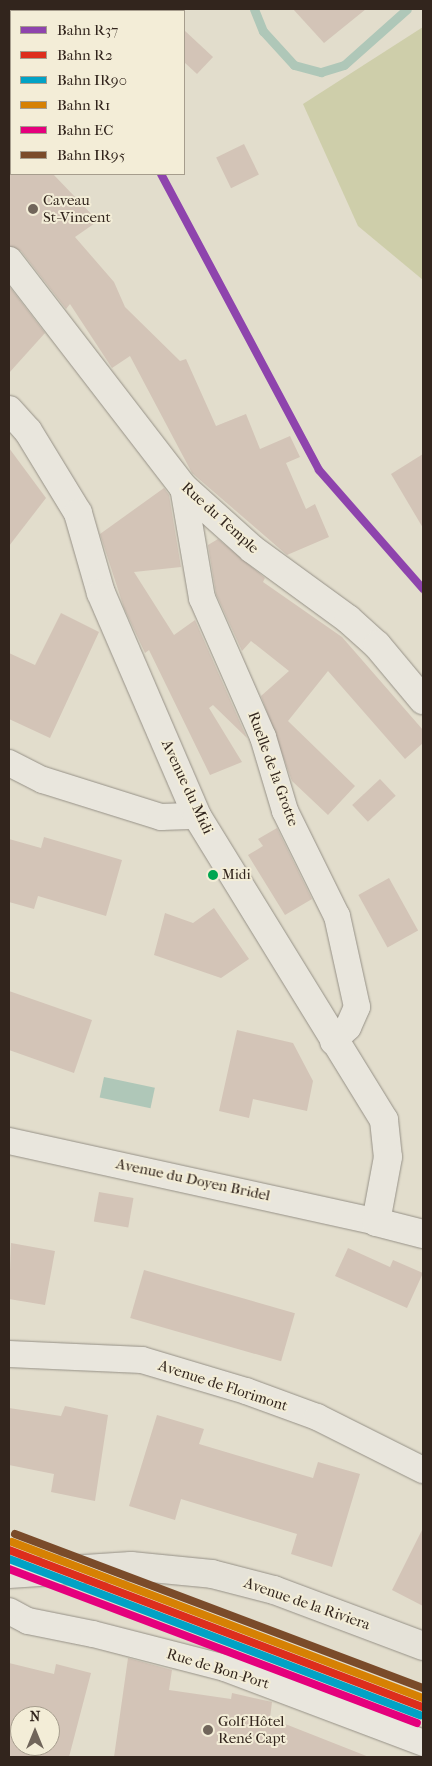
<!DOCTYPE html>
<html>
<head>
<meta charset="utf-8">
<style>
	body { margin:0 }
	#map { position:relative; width:432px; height:1766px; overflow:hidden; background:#e2ddcc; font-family:"IM FELL French Canon",serif }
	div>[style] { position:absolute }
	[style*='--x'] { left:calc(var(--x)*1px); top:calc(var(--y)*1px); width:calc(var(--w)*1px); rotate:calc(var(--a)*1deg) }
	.green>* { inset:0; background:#ceceaa }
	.water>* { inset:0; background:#afc7b8; transform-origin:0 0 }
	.stream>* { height:9px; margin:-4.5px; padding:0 4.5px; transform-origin:4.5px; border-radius:4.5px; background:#afc7b8 }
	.building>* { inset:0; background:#d3c4b7; transform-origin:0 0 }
	.roads { filter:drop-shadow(0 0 1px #969187) drop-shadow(0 0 1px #969187) }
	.street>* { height:26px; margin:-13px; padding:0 13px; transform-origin:13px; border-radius:13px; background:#e9e6dd }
	.secondary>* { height:28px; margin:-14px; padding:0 14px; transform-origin:14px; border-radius:14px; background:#e9e6dd }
	.primary>* { height:28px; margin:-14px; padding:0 14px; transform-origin:14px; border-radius:14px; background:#e5e2d8 }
	.rail-1>* { height:8px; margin:-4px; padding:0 4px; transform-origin:4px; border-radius:4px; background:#8e44ad }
	.rail-2>* { height:8px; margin:-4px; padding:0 4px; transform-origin:4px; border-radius:4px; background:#dd2e1d }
	.rail-3>* { height:8px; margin:-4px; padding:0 4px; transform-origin:4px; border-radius:4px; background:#02a2c5 }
	.rail-4>* { height:8px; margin:-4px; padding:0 4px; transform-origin:4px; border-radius:4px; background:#d68104 }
	.rail-5>* { height:8px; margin:-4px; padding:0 4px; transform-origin:4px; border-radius:4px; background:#e5007d }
	.rail-6>* { height:8px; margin:-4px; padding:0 4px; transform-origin:4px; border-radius:4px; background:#7a4b2a }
	.dots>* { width:14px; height:14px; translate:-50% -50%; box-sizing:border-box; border:2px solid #f3edd7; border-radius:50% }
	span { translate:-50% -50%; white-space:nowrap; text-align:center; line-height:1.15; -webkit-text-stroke:4px #f3edd7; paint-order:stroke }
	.bus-label { font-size:14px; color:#32251d }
	.left { translate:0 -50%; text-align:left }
	.poi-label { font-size:15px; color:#32251d }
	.street-label { font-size:15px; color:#32251d }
	.frame { position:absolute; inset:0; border:10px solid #32251d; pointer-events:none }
	.legend { position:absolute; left:10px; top:10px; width:175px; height:165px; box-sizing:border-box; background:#f3edd7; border:1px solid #a69d8d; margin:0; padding:6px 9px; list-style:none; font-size:15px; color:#32251d }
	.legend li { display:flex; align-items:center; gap:10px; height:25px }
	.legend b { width:25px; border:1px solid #a69d8d }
	.north { position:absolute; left:10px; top:1706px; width:50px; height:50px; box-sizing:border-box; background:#f3edd7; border:1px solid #a69d8d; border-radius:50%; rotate:0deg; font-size:14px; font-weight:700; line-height:20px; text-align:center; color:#32251d }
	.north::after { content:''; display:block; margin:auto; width:18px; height:22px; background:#70655a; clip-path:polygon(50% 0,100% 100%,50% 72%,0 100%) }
</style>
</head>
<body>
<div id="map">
	<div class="green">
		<div style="clip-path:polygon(423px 27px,423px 280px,358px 226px,303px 104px)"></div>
	</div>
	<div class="water">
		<div style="left:104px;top:1077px;width:52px;height:21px;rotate:12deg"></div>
	</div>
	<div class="stream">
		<div style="--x:254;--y:9;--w:24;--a:68"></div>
		<div style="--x:263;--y:31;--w:46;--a:47.6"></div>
		<div style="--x:294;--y:65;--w:28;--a:15"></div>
		<div style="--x:321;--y:72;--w:24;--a:-17"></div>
		<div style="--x:344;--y:65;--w:84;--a:-41.6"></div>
	</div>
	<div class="building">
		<div style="clip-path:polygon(293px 9px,366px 9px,324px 43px)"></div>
		<div style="clip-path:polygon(184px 30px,213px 57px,197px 74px,184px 62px)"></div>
		<div style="left:244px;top:144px;width:34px;height:31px;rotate:64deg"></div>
		<div style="clip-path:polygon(9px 174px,53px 174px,98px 221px,75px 237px,114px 282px,125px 307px,180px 361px,186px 359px,216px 426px,246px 414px,260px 449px,290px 436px,300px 457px,286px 463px,306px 509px,315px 504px,329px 537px,287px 555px,192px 473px,130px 356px,112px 368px,70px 304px,66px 309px,21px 251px,9px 246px)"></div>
		<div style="clip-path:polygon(9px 286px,45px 333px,9px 373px)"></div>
		<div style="clip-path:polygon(9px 448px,46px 498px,9px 546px)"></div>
		<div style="clip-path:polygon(423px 454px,423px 528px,391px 474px)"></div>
		<div style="clip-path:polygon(164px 488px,169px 495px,181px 567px,134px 572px,174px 635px,195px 620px,247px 738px,213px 705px,209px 708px,242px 762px,210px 775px,149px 650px,145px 653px,124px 608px,100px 534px)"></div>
		<div style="clip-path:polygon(218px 539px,265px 578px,263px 582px,342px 637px,423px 730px,423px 743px,405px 759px,328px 671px,288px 721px,355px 786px,328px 815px,292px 781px,261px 696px,289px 671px,251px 641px,242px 651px,216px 594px,208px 545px)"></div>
		<div style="clip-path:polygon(61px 613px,99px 632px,50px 738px,9px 719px,9px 653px,35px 665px)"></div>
		<div style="left:380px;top:779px;width:23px;height:38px;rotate:47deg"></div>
		<div style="clip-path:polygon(277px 828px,312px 899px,285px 915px,248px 855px,263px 846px,258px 839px)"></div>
		<div style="clip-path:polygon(44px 837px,122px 860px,106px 916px,38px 896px,34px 909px,9px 902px,9px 839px,41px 848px)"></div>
		<div style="left:389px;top:878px;width:60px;height:35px;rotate:61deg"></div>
		<div style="clip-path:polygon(214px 908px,249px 959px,221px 978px,154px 955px,165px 913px,193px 923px)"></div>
		<div style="clip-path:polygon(9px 991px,92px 1020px,74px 1073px,9px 1050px)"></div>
		<div style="clip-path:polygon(237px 1030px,293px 1043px,313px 1081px,307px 1111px,253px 1099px,249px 1118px,219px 1111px)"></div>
		<div style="left:99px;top:1192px;width:35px;height:30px;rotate:10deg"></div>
		<div style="clip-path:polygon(11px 1243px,55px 1251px,45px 1305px,9px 1299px)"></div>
		<div style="clip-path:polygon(348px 1248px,390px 1267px,393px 1260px,423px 1273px,407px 1308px,335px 1276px)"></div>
		<div style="left:144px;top:1270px;width:157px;height:50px;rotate:16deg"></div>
		<div style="clip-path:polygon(65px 1406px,108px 1415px,95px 1501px,51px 1492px,54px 1474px,9px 1465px,9px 1408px,61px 1416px)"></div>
		<div style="clip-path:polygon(157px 1415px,204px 1429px,199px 1444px,313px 1478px,318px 1462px,360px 1474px,332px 1567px,291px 1554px,297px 1534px,181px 1499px,175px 1520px,129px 1506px)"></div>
		<div style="clip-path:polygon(423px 1528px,423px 1606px,392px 1590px)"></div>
		<div style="clip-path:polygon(128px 1658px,172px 1670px,169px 1690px,231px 1699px,232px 1693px,272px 1702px,270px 1718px,369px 1757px,114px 1757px)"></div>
		<div style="clip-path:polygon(evenodd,9px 1663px,54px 1674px,56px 1664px,91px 1673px,69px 1757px,9px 1757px,9px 1663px,20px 1716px,50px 1716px,50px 1746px,20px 1746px,20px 1716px)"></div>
	</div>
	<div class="roads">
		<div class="street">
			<div style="--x:183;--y:487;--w:113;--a:80.3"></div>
			<div style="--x:202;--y:598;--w:152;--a:66.3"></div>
			<div style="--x:263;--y:737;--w:77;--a:73.4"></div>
			<div style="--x:285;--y:811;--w:117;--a:63.7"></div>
			<div style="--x:337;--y:916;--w:93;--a:77.6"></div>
			<div style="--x:357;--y:1007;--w:22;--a:114"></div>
			<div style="--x:348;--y:1027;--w:21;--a:135"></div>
			<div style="--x:9;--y:763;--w:38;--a:27"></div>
			<div style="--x:43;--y:780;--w:124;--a:17.4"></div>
			<div style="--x:161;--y:817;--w:36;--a:-2"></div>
			<div style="--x:9;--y:1141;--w:376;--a:12.4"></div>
			<div style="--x:9;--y:1354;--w:133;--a:2.6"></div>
			<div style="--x:142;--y:1360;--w:109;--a:16.6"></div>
			<div style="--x:246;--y:1391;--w:76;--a:20.1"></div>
			<div style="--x:317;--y:1417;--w:119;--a:26.6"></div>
			<div style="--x:9;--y:1611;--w:21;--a:28"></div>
			<div style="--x:28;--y:1621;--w:66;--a:11.3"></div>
			<div style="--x:93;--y:1634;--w:136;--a:14.4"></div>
			<div style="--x:225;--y:1668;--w:212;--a:20.7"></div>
		</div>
		<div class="secondary">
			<div style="--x:9;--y:261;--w:285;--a:52.4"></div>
			<div style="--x:183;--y:487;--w:93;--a:41.9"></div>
			<div style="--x:252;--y:549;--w:119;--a:36.1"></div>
			<div style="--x:348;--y:619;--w:39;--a:42"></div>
			<div style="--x:377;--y:645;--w:72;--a:50.1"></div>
			<div style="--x:9;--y:410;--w:28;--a:48"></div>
			<div style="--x:28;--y:431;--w:96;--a:58.6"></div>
			<div style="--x:78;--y:513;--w:83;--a:74"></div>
			<div style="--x:101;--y:593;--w:243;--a:66.7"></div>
			<div style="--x:197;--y:816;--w:357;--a:58.4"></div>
			<div style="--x:384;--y:1120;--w:37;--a:84"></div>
			<div style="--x:388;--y:1157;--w:66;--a:100.5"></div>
			<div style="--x:376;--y:1222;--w:49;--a:14.3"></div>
		</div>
		<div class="primary">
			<div style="--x:9;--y:1574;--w:122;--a:-3.8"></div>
			<div style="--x:131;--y:1566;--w:81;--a:5.6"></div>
			<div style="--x:212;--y:1574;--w:64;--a:14.5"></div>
			<div style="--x:274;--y:1590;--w:159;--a:20.6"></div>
		</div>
	</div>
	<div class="rail-1">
		<div style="--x:161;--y:174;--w:336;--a:61.9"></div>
		<div style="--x:319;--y:470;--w:158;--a:48.8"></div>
	</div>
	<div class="rail-2">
		<div style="--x:9;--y:1550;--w:443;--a:20.8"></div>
	</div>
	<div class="rail-3">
		<div style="--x:9;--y:1559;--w:440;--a:20.8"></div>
	</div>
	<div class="rail-4">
		<div style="--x:12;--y:1542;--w:440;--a:20.8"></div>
	</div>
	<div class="rail-5">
		<div style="--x:9;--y:1569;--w:436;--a:20.7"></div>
	</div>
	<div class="rail-6">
		<div style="--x:15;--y:1534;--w:436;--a:20.7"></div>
	</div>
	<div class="dots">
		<div style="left:33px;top:209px;background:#70655a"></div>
		<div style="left:213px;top:875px;background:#00a651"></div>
		<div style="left:208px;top:1730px;background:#70655a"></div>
	</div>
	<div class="bus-label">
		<span class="left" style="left:222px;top:875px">Midi</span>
	</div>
	<div class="poi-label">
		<span class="left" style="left:43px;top:209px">Caveau<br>St-Vincent</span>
		<span class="left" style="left:218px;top:1730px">Golf Hôtel<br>René Capt</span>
	</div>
	<div class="street-label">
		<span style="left:220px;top:518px;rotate:42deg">Rue du Temple</span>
		<span style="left:273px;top:769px;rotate:70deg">Ruelle de la Grotte</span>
		<span style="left:187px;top:787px;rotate:65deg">Avenue du Midi</span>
		<span style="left:193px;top:1180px;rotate:12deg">Avenue du Doyen Bridel</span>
		<span style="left:223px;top:1386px;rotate:18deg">Avenue de Florimont</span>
		<span style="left:307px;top:1604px;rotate:19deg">Avenue de la Riviera</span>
		<span style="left:218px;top:1669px;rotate:17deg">Rue de Bon-Port</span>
	</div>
	<div class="frame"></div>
	<ul class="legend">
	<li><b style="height:6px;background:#8e44ad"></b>Bahn R37</li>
	<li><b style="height:6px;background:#dd2e1d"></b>Bahn R2</li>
	<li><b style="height:6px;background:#02a2c5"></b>Bahn IR90</li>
	<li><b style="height:6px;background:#d68104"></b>Bahn R1</li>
	<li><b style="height:6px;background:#e5007d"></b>Bahn EC</li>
	<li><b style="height:6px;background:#7a4b2a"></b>Bahn IR95</li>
	</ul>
	<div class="north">N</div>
</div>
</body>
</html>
